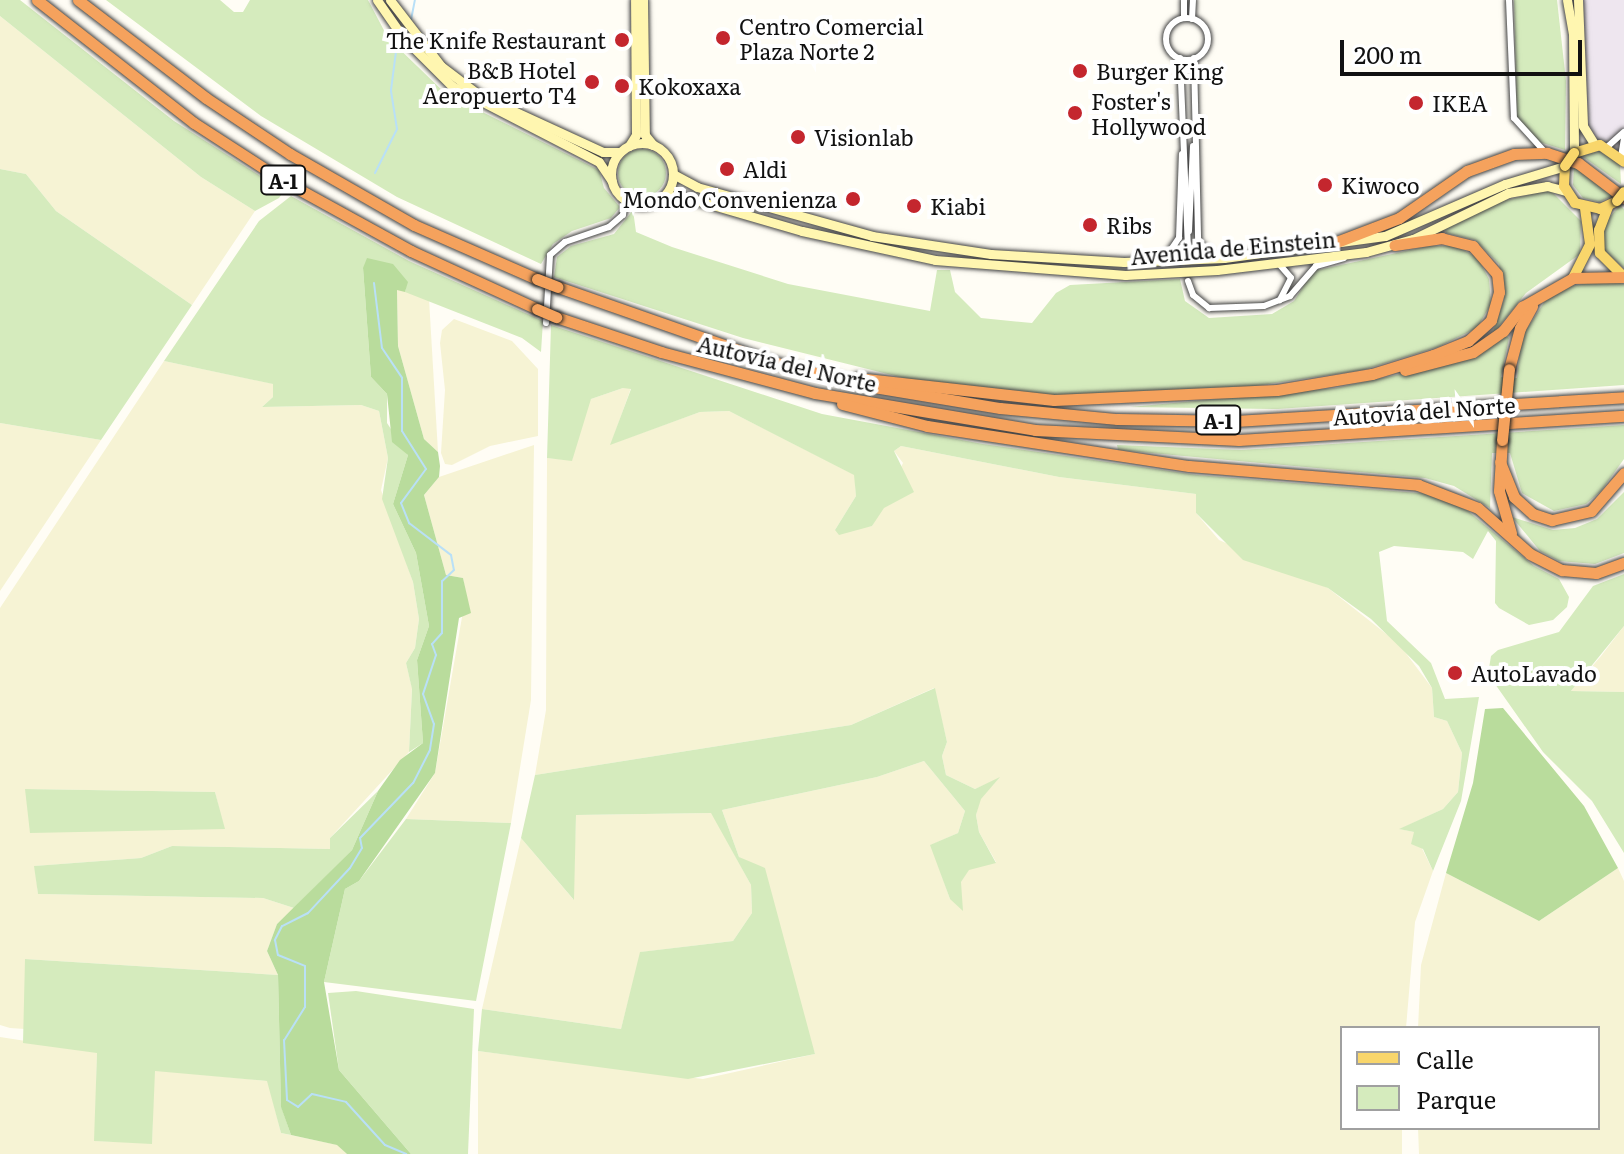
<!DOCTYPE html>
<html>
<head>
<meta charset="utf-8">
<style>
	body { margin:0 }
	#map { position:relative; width:1624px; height:1154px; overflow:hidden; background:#fffdf5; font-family:Literata,serif }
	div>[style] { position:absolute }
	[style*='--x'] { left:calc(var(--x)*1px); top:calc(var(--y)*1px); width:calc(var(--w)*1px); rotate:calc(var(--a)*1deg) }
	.industrial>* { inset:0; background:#eee6ef }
	.farmland>* { inset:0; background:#f6f3d4 }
	.green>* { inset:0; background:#d5ebbd }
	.round { border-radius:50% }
	.forest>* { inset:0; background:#b9dc9c }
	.stream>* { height:2px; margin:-1px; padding:0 1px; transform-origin:1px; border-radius:1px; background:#b9e0f7 }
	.street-tunnel>* { height:6px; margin-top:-3px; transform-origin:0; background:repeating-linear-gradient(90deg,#dbdad3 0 6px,transparent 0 9px) }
	.roads { filter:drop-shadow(0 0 2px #444) drop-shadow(0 0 2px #444) }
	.street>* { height:6px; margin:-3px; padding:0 3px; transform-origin:3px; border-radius:3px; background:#fff }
	.street>.ring { margin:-3px; padding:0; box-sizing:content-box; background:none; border:6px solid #fff; border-radius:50% }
	.secondary>* { height:9px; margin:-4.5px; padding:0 4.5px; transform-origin:4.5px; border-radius:4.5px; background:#fff6b0 }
	.secondary>.ring { margin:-4.5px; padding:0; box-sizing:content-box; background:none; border:9px solid #fff6b0; border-radius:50% }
	.primary>* { height:10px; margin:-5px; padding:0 5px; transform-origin:5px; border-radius:5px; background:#f9d66b }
	.highway>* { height:11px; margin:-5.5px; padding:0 5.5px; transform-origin:5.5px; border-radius:5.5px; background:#f5a25d }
	.bridges { filter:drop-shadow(0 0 2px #222) drop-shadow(0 0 2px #222) }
	.primary-bridge>* { height:10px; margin:-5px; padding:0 5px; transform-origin:5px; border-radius:5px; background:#f9d66b }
	.highway-bridge>* { height:11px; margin:-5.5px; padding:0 5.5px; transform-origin:5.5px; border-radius:5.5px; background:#f5a25d }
	.dots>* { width:22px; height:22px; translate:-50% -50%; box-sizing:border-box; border:4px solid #fff; border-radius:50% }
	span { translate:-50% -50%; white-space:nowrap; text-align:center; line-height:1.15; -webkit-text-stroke:8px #fff; paint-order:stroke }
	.shield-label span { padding:2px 6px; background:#fff; border:2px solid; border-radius:6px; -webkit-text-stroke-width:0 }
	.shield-label { font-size:20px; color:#111; font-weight:700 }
	.poi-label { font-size:22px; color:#111 }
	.left { translate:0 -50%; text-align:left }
	.right { translate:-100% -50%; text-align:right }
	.street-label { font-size:22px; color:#111 }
	.legend { position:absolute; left:1340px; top:1026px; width:260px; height:104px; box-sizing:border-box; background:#fff; border:2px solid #a0a0a0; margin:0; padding:10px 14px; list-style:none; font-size:24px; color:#111 }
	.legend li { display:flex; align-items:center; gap:16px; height:40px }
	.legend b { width:40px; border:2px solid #a0a0a0 }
	.scale { position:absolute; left:1340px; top:40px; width:242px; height:36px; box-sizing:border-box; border:4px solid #111; border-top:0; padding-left:10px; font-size:24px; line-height:28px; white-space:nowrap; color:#111; -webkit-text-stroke:6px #fff; paint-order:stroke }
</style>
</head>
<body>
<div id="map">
	<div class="industrial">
		<div style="clip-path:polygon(1578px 0,1624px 0,1624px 162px,1590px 140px,1583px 126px)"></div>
	</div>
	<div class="farmland">
		<div style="clip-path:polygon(0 16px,201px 177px,255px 211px,192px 305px,56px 211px,26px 174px,0 169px)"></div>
		<div style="clip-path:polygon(397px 289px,429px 299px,438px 452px,424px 439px,398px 346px)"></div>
		<div style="clip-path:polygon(454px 319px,512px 341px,538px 369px,538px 436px,490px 446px,452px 465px,445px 464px,441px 453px,445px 390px,440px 343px,442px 330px)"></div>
		<div style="clip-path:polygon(evenodd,164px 361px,274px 384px,273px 397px,262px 407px,361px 405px,379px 411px,388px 458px,381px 490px,413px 582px,419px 619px,415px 648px,406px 663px,412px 688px,409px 752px,330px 838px,331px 849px,172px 846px,141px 858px,35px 866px,38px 894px,263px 898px,294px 908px,277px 924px,267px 951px,278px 975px,25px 959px,25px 1029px,10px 1028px,0 1025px,0 608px,164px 361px,25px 789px,215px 792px,224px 829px,144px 829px,25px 789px)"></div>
		<div style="clip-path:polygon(623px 388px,631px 388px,611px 444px,700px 412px,729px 411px,855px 475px,856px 496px,835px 530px,872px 526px,903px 463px,894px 451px,901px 446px,1059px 477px,1196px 494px,1196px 513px,1219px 540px,1328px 588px,1399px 644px,1432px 688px,1434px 717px,1447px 721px,1462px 753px,1458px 792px,1443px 809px,1400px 829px,1414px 832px,1433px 871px,1415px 922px,1406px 1028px,1342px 1028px,1342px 1128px,1402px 1128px,1402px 1154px,478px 1154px,478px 1051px,703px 1079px,815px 1054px,749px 865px,739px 857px,722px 810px,877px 777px,924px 761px,965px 811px,958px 833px,931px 845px,950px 899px,969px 869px,996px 862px,979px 832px,976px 815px,980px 799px,998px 779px,975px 789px,946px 775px,942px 756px,947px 742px,934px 688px,851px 725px,535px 775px,546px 710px,547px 458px,572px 460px,583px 410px,591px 399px)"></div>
		<div style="clip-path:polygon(0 423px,101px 440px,0 591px)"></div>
		<div style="clip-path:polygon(534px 445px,531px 700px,511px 823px,406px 819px,435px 773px,466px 594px,463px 578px,446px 575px,424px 495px,439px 477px)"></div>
		<div style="clip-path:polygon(1624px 626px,1624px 692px,1571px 691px,1601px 656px)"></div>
		<div style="clip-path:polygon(712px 813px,751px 885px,752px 913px,733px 941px,641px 952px,621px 1029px,482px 1009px,521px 838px,573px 899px,576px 815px)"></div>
		<div style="clip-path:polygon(1618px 868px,1624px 881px,1624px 1154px,1419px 1154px,1418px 1128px,1598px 1128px,1598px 1028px,1418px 1028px,1421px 965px,1446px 873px,1539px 921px)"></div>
		<div style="clip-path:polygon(0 1037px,97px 1052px,95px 1141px,152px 1143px,154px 1070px,268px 1081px,281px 1133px,338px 1145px,347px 1154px,0 1154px)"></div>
	</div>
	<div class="green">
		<div style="clip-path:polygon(0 0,20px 0,174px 121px,284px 191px,279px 198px,255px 211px,201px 177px,0 16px)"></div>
		<div style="clip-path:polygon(106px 0,220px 0,234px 12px,243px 12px,250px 0,368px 0,388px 38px,446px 94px,599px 170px,604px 188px,620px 207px,611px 218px,572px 231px,553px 244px,541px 264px,397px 197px,261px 116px)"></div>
		<div style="clip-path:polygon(1514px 0,1557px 0,1566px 81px,1565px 150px,1536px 141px,1517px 117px)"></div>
		<div class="round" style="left:618px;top:149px;width:48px;height:48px"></div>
		<div style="clip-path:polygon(1599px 151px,1620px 164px,1621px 184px,1582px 156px)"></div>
		<div style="clip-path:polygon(1574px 166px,1615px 195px,1599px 202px,1583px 198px,1573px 185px)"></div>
		<div style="clip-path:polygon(0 169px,26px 174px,56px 211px,192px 305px,101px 440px,0 423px)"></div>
		<div style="clip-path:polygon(1550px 190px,1581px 221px,1580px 254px,1526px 293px,1492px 335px,1504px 300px,1499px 264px,1475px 240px,1446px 233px,1445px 228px,1498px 202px)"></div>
		<div style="clip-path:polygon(291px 196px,409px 261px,543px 321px,541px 352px,522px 338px,405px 292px,407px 282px,363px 268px,371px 377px,387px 394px,387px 423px,408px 455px,393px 504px,416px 553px,429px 626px,417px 660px,423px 743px,409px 752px,412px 689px,406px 663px,415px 648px,419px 619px,413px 582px,382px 499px,388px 458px,379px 411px,361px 405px,262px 407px,273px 397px,273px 384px,164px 361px,259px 221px)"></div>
		<div style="clip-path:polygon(1620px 205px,1624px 209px,1624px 268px,1605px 251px,1603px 239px,1604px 224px)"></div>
		<div style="clip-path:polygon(633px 210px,636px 232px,672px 247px,788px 284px,930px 311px,937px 270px,950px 270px,955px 292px,981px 318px,1032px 323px,1056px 293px,1070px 285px,1180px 279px,1185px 301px,1209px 318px,1272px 314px,1294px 301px,1313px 271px,1429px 246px,1455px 246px,1477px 257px,1489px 279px,1491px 304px,1477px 328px,1438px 347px,1363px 370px,1249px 387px,1083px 398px,920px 382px,743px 338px,554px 277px,557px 257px,571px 246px,614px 234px)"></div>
		<div style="clip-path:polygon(1607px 280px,1624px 284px,1624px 385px,1278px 409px,1130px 407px,1336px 388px,1474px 358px,1505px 335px,1509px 338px,1501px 377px,1517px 378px,1521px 338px,1545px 301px,1565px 287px)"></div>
		<div style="clip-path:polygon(551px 325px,822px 414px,983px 444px,1197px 475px,1431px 494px,1468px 511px,1534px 566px,1559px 579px,1569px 597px,1567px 607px,1553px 620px,1529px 625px,1499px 608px,1495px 603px,1496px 541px,1488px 531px,1473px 559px,1463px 552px,1394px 546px,1379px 552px,1387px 621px,1431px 663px,1445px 699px,1479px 697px,1461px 801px,1433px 871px,1423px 849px,1411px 844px,1414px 832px,1399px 829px,1443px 809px,1458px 792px,1462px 753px,1447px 721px,1434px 717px,1432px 688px,1419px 666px,1371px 619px,1328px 588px,1243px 560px,1196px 513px,1196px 494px,1059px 477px,901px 446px,894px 451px,914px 492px,884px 508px,872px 526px,839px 535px,835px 530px,856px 496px,854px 475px,729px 411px,700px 412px,610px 445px,631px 389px,623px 388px,591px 399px,572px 461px,547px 458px)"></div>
		<div style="clip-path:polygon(1624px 425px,1624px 459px,1601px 491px,1586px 504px,1554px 511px,1522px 493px,1510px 453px,1492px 453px,1490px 508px,1454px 486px,1425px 478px,1118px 450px,1117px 445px,1241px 450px)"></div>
		<div style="clip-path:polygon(1624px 492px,1624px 553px,1595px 564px,1559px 561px,1540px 551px,1512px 517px,1553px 530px,1575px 528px,1597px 519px)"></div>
		<div style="clip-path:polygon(1624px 574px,1624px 626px,1571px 691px,1624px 692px,1624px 853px,1592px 801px,1543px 752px,1488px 674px,1491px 656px,1498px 650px,1559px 632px,1593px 586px)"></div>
		<div style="clip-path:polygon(935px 688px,947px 742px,942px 756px,946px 775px,975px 789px,1000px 777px,981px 799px,976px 815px,979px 832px,996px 863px,969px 870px,961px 882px,963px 911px,950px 899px,930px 845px,958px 833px,965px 811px,924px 761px,877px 777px,722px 810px,739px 857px,765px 868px,815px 1054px,688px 1079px,478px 1051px,482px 1009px,621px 1029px,640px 952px,733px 941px,752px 913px,751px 885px,711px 813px,576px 815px,574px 900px,521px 838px,535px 775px,851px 725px)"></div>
		<div style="clip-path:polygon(25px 789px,215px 792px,225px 829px,30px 833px)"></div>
		<div style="clip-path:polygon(378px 791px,352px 850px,294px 908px,263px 898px,38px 894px,34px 866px,141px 858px,172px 846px,330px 849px,330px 838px)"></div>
		<div style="clip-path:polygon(406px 819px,511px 823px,476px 1001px,324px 982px,345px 889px,359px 881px)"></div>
		<div style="clip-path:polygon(25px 959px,278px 975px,281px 1106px,291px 1135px,281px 1133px,267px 1081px,155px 1071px,152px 1144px,94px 1141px,97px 1053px,23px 1043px)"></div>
		<div style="clip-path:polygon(356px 991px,474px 1009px,468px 1154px,411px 1154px,339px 1070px,328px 993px)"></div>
	</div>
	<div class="forest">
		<div style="clip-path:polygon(367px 258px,393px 264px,408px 282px,405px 292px,397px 290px,398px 346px,424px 439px,438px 452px,440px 466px,439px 477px,424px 495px,446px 575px,463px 578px,471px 613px,459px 618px,435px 773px,359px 881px,345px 889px,324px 982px,339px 1070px,411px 1154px,347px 1154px,337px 1145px,291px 1135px,281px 1107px,278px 975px,267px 951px,277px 924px,352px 850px,378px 791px,400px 760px,423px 743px,417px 660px,429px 626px,416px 553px,393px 504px,408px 455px,392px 442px,387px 394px,371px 377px,363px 268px)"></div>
		<div style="clip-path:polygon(1503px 708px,1584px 806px,1618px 868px,1539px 921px,1446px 873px,1473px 783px,1485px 709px)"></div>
	</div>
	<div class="stream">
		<div style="--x:411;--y:20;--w:20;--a:-79"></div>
		<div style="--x:375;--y:173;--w:49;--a:-63.4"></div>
		<div style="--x:397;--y:129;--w:39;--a:-99"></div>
		<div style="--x:391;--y:90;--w:46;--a:-82.6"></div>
		<div style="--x:374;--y:283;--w:65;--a:83"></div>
		<div style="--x:382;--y:348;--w:36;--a:56"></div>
		<div style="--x:402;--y:378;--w:53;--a:90"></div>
		<div style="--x:402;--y:431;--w:45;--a:57.7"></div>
		<div style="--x:426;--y:469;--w:42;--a:126.3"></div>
		<div style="--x:401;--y:503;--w:22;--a:68"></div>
		<div style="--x:409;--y:523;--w:53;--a:37.3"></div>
		<div style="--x:451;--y:555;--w:15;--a:79"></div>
		<div style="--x:454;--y:570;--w:16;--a:137"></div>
		<div style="--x:442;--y:581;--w:52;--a:90"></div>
		<div style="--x:442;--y:633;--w:15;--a:132"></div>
		<div style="--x:432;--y:644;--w:12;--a:70"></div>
		<div style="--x:436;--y:655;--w:41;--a:108.4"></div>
		<div style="--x:423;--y:694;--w:32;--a:70"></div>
		<div style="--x:434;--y:724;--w:26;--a:99"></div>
		<div style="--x:430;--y:750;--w:37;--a:117"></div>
		<div style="--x:413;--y:783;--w:76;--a:133.9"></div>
		<div style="--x:360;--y:838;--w:10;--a:79"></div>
		<div style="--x:362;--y:848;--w:23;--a:121"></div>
		<div style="--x:350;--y:868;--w:62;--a:133"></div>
		<div style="--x:308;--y:913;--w:29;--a:153"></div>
		<div style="--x:282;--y:926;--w:16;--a:117"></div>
		<div style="--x:275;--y:940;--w:15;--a:79"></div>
		<div style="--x:278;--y:955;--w:29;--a:22"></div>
		<div style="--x:305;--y:966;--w:41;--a:90"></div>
		<div style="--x:305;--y:1007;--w:39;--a:122"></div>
		<div style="--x:284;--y:1040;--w:60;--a:87.1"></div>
		<div style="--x:287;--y:1100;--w:13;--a:32"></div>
		<div style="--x:298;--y:1107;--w:19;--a:-43"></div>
		<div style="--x:312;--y:1094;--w:35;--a:13"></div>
		<div style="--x:346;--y:1102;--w:58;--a:47.8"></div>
		<div style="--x:385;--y:1145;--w:23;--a:23"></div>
	</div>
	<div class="street-tunnel">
		<div style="--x:1188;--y:254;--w:27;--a:90"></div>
	</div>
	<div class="roads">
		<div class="street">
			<div style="--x:1184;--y:0;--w:18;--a:90"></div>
			<div style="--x:1509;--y:0;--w:118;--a:87.6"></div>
			<div style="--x:1514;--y:118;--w:45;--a:47.7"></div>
			<div class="ring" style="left:1166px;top:18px;width:36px;height:36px"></div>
			<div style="--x:1192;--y:19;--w:19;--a:-87"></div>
			<div style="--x:1180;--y:58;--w:188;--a:87.6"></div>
			<div style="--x:1194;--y:58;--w:183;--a:88.7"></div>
			<div style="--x:1198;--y:241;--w:22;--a:47"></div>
			<div style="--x:1606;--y:148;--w:24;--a:-42"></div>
			<div style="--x:1621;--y:157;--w:20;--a:-81"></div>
			<div style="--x:1189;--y:231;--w:85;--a:-87.3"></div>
			<div style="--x:1164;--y:260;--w:27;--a:-56"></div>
			<div style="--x:1179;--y:238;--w:84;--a:-88"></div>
			<div style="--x:1279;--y:264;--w:18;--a:49"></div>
			<div style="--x:1291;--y:278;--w:25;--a:117"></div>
			<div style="--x:1188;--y:281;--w:15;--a:70"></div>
			<div style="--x:1193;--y:295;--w:21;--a:39"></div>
			<div style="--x:1209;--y:308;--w:55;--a:-2.1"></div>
			<div style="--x:1264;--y:306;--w:28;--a:-21"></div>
			<div style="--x:1290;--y:296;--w:40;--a:-49"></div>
			<div style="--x:1316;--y:266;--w:29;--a:-16"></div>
			<div style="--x:546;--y:323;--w:68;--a:-86.6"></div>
			<div style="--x:550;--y:255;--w:20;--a:-41"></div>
			<div style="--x:565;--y:242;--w:46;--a:-18.8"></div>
			<div style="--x:609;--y:227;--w:18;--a:-41"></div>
			<div style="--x:623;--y:215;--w:15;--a:-82"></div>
		</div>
		<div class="secondary">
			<div style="--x:377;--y:0;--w:44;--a:55.2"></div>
			<div style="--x:402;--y:36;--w:71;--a:45"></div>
			<div style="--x:452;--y:86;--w:165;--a:27.3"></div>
			<div style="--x:599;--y:162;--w:23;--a:56"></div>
			<div style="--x:390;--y:0;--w:83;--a:52.3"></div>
			<div style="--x:441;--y:66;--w:48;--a:37.3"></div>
			<div style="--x:479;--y:95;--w:136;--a:24.7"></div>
			<div style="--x:603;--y:152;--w:17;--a:0"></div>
			<div style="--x:643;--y:0;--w:135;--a:89.2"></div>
			<div style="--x:645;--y:135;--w:13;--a:51"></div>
			<div style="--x:1567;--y:0;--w:34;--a:80"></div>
			<div style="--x:1573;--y:33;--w:120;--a:89.5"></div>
			<div style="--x:1578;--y:0;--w:126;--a:87.7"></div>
			<div style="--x:1583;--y:126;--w:22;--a:58"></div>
			<div class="ring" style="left:611px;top:143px;width:53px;height:53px"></div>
			<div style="--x:629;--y:146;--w:13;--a:-58"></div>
			<div style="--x:636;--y:135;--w:135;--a:-90.4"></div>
			<div style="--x:673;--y:174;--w:27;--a:28"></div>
			<div style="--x:697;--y:187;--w:182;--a:15.6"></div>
			<div style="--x:872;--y:236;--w:120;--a:8.6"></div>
			<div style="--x:991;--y:254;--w:133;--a:3.4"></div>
			<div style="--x:1124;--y:262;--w:100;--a:-2.3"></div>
			<div style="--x:1224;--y:258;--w:162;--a:-7.8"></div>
			<div style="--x:1385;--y:236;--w:131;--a:-23.4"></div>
			<div style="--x:1505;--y:184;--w:63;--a:-16.7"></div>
			<div style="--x:659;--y:200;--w:20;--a:-15"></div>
			<div style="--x:678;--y:195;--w:129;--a:16.2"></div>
			<div style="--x:802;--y:231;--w:136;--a:12.3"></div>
			<div style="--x:935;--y:260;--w:191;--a:4.5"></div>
			<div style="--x:1125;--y:275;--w:92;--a:-3.1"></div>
			<div style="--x:1217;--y:270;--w:150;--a:-6.9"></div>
			<div style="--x:1366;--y:252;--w:49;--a:-15.5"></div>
			<div style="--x:1413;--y:239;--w:106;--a:-25.8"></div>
			<div style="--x:1508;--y:193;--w:40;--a:-10"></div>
			<div style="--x:1547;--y:186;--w:20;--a:15"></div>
		</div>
		<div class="primary">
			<div style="--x:1574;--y:153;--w:27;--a:-17"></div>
			<div style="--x:1600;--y:145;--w:29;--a:35"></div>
			<div style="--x:1565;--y:166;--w:20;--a:93"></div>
			<div style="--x:1564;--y:186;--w:20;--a:57"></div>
			<div style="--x:1575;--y:203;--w:26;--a:13"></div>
			<div style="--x:1600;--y:209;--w:19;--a:-25"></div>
			<div style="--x:1608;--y:207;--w:25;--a:111"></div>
			<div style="--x:1599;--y:230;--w:23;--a:88"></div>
			<div style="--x:1600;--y:253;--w:34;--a:45"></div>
			<div style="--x:1573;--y:278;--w:38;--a:-63"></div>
			<div style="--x:1590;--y:244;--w:37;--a:-98"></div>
		</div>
		<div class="highway">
			<div style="--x:37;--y:0;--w:199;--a:38.1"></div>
			<div style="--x:194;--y:123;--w:105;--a:32.9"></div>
			<div style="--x:282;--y:180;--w:147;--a:28.8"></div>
			<div style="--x:411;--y:251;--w:139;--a:24.7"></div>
			<div style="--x:78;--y:0;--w:161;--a:37.4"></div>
			<div style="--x:206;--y:98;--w:101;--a:33.7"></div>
			<div style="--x:290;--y:154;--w:143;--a:29.8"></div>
			<div style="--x:414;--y:225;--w:134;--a:23.7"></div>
			<div style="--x:1326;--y:246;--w:78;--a:-21"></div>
			<div style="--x:1399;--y:218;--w:83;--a:-34.7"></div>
			<div style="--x:1467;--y:171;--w:50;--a:-19.9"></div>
			<div style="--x:1514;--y:154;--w:33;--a:-2"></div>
			<div style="--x:1547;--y:153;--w:33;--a:18"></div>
			<div style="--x:1578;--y:163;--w:58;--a:37.3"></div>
			<div style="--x:558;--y:287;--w:224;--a:19.3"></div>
			<div style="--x:769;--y:361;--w:102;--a:14.2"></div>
			<div style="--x:868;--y:386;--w:134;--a:9.5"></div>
			<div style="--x:1000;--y:408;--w:118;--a:5.4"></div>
			<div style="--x:1117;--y:419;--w:118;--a:1"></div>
			<div style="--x:1235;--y:421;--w:390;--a:-3.5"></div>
			<div style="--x:556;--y:317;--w:111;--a:18.4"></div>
			<div style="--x:661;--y:352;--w:159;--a:14.9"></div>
			<div style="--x:815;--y:393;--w:223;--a:9.5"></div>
			<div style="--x:1035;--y:430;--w:204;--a:2.8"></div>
			<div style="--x:1239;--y:440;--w:386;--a:-3.6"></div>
			<div style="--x:1509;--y:369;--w:42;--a:-75"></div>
			<div style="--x:1520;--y:328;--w:25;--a:-61"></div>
			<div style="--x:1405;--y:370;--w:70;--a:-14.8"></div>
			<div style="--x:1473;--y:352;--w:37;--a:-35"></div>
			<div style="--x:1503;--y:331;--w:31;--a:-52"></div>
			<div style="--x:1522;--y:307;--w:59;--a:-29.6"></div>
			<div style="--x:1573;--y:278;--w:51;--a:-1.1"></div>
			<div style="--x:857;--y:378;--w:198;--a:6.4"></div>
			<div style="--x:1054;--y:400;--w:223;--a:-2.6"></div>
			<div style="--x:1277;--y:390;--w:96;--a:-9.6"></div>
			<div style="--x:1372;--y:374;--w:64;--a:-17.3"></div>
			<div style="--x:1433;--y:355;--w:38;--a:-22"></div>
			<div style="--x:1468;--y:341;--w:31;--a:-42"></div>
			<div style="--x:1491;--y:320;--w:29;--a:-74"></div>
			<div style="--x:1499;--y:292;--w:18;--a:-96"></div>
			<div style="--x:1497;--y:274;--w:37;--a:-131"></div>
			<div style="--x:1473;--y:246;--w:32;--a:-166"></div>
			<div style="--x:1442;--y:238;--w:48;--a:171.5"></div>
			<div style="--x:842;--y:404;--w:88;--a:14.5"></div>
			<div style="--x:927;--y:426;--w:265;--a:8.7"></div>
			<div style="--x:1189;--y:466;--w:230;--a:4.7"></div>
			<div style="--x:1418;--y:485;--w:64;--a:21"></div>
			<div style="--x:1478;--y:508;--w:69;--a:41.5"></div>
			<div style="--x:1530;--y:554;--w:36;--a:27"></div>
			<div style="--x:1562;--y:570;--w:34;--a:5"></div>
			<div style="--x:1596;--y:573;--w:30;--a:-20"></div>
			<div style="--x:1502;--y:440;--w:51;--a:93.4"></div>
			<div style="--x:1499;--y:491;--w:44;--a:74.1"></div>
			<div style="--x:1500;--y:462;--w:38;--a:68"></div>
			<div style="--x:1514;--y:497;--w:25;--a:42"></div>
			<div style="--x:1533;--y:514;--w:20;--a:18"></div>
			<div style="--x:1552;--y:520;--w:40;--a:-13"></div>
			<div style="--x:1591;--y:511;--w:50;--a:-49"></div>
		</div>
	</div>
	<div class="bridges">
		<div class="primary-bridge">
			<div style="--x:1565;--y:166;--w:16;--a:-55"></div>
			<div style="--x:1617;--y:201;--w:11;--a:-52"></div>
		</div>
		<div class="highway-bridge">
			<div style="--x:537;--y:279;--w:22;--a:21"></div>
			<div style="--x:537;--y:309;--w:21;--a:23"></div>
			<div style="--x:1502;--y:440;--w:71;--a:-84.4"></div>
		</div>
	</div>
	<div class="dots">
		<div style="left:723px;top:38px;background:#c4262e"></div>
		<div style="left:622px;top:40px;background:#c4262e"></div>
		<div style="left:1080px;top:71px;background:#c4262e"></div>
		<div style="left:592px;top:82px;background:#c4262e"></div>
		<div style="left:622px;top:86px;background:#c4262e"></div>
		<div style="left:1416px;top:103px;background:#c4262e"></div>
		<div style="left:1075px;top:113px;background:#c4262e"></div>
		<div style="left:798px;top:137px;background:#c4262e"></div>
		<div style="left:727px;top:169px;background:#c4262e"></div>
		<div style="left:1325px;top:185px;background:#c4262e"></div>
		<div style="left:853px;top:199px;background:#c4262e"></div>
		<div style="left:914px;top:206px;background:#c4262e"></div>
		<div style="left:1090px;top:225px;background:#c4262e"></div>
		<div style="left:1455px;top:673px;background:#c4262e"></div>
	</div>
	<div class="shield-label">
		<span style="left:283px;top:180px">A-1</span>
		<span style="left:1218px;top:420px">A-1</span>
	</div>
	<div class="poi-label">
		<span class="left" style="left:739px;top:38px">Centro Comercial<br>Plaza Norte 2</span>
		<span class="right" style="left:606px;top:40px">The Knife Restaurant</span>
		<span class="right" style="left:576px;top:82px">B&amp;B Hotel<br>Aeropuerto T4</span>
		<span class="left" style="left:1096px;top:71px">Burger King</span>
		<span class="left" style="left:638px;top:86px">Kokoxaxa</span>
		<span class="left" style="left:1091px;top:113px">Foster's<br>Hollywood</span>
		<span class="left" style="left:1432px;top:103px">IKEA</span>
		<span class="left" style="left:814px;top:137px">Visionlab</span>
		<span class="left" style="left:743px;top:169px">Aldi</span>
		<span class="left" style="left:1341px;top:185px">Kiwoco</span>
		<span class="right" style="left:837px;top:199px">Mondo Convenienza</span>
		<span class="left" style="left:930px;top:206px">Kiabi</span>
		<span class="left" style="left:1106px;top:225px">Ribs</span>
		<span class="left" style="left:1471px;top:673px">AutoLavado</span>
	</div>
	<div class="street-label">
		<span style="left:1233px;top:247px;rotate:-5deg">Avenida de Einstein</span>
		<span style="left:787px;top:363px;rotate:13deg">Autovía del Norte</span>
		<span style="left:1424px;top:410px;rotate:-4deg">Autovía del Norte</span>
	</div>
	<ul class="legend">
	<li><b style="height:10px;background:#f9d66b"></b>Calle</li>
	<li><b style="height:22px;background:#d5ebbd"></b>Parque</li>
	</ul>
	<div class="scale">200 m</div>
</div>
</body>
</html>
